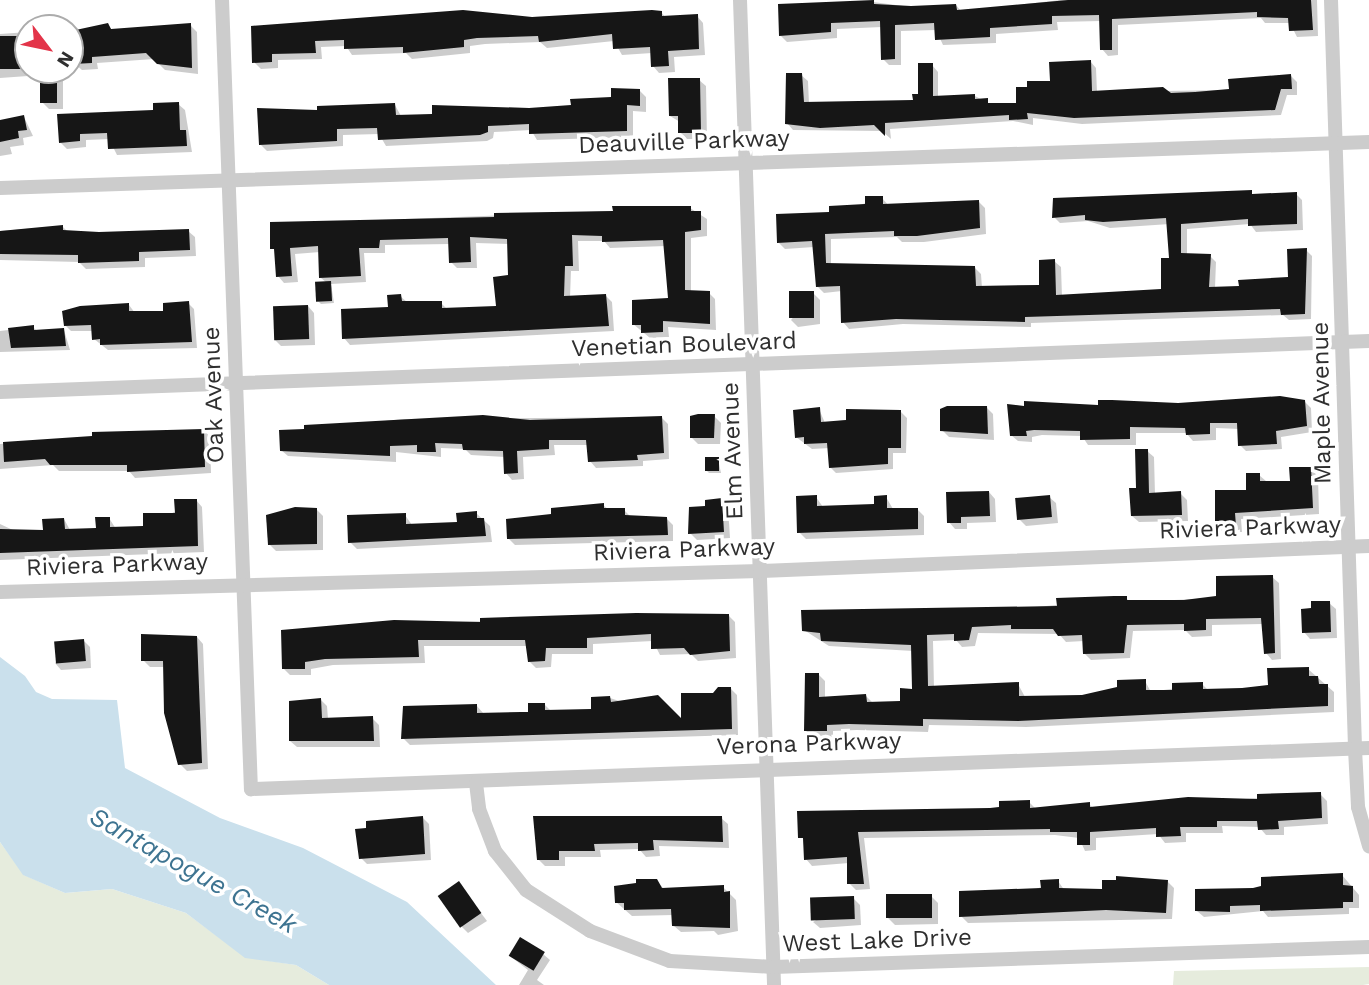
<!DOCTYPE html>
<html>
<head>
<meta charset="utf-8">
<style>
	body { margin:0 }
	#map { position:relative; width:1369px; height:985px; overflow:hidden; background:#fff; font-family:"Work Sans",sans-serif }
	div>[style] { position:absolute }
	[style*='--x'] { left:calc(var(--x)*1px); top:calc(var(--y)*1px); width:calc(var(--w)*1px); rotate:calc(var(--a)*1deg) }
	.green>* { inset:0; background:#e6ecdd }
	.water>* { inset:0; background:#cae0ec }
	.shadow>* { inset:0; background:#0003 }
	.building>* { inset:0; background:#161616; transform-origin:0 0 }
	.street>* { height:14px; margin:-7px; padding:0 7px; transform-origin:7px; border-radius:7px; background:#ccc }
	span { translate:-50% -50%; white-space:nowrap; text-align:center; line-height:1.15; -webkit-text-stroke:7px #fff; paint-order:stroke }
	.street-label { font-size:24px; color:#2f2f2f }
	.water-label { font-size:26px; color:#3e7491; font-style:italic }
	.north { position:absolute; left:14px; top:14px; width:70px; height:70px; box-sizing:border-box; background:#fff; border:2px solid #acacac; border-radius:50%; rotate:122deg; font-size:19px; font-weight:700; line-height:28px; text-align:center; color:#2f2f2f }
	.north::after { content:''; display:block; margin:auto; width:24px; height:32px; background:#e33449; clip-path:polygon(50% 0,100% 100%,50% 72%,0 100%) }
</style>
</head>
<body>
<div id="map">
	<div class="green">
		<div style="clip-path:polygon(0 842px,24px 875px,65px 893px,112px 889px,186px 913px,245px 957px,296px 965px,329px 985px,0 985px)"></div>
		<div style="clip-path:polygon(1369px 967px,1369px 984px,1363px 985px,1173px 985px,1174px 971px)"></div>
	</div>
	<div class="water">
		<div style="clip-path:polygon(0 657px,25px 676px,36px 692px,52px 699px,117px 700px,125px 768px,220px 818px,303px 848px,407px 902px,496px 985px,329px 985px,296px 965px,245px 958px,186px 913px,112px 889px,65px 893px,23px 875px,0 842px)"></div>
	</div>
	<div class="shadow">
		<div style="clip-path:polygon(1061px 0,1317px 0,1318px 36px,1297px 37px,1290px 23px,1265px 23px,1261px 18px,1118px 25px,1118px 55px,1108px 56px,1102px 49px,1101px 21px,1057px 22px,1058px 30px,996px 34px,996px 43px,943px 45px,936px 30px,901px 31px,901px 65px,889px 65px,883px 59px,882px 27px,837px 29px,837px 38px,787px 42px,780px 35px,873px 2px,911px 7px,956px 5px,961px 11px)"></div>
		<div style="clip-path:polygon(661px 12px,666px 18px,697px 16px,703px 23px,705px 55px,674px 57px,675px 72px,659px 73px,653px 66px,652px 53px,622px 55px,614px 41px,547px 48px,540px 42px,485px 44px,470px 46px,470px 53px,412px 59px,406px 53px,352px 55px,346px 46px,321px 47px,322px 59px,278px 60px,278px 68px,261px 69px,254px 62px,253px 28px)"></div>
		<div style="clip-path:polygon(107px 24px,113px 31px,190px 25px,197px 32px,198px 74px,165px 70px,154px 59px,97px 63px,98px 69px,82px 70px,75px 64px)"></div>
		<div style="clip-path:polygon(28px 32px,28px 70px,57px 70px,63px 76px,63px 109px,49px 109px,42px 102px,42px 75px,0 78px,0 34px)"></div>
		<div style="clip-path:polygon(1090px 61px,1096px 68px,1097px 92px,1231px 90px,1291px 76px,1297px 82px,1297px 95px,1287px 95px,1281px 115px,1082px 124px,1033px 118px,1033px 125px,1013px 121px,890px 129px,891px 139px,882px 131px,793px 130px,787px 123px,801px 75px,808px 81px,809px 104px,914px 102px,932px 65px,938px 72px,938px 98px,975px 96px,992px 105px,1018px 104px)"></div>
		<div style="clip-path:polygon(699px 80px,706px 86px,707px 139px,687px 139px,680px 132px,680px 122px,670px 116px)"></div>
		<div style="clip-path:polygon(640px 91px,646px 97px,646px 112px,633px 111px,633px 137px,537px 140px,531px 130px,494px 132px,493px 138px,487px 141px,386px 146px,379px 134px,343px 135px,343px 146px,267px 151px,260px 144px,319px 111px,395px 105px,401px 116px,572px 107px)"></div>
		<div style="clip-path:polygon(178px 104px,185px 110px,192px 152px,117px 155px,109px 139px,86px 140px,86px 147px,67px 149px,60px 142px,59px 116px,155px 112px)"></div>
		<div style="clip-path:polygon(24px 117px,33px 136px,23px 138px,24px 145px,10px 147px,12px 154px,0 156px,0 122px)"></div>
		<div style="clip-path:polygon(1296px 194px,1302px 200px,1303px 230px,1256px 232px,1250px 224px,1187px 229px,1187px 255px,1210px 256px,1216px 262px,1215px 288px,1240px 288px,1289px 279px,1306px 250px,1312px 256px,1311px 319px,1289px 320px,1283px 315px,1031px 323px,1031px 327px,903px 324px,849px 329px,843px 322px,842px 291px,824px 293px,817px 286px,814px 247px,785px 249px,779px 243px,831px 214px,882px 198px,889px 206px,979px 202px,985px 208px,986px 234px,924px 242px,902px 242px,897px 237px,831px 239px,831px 265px,975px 268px,981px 274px,982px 288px,1041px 287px,1054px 261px,1061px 267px,1062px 297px,1163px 291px,1171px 260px,1170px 224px,1110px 228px,1088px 221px,1060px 223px,1054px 217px)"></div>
		<div style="clip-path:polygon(690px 208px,707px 219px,707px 236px,691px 238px,691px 292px,709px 293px,715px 299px,716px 330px,668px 327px,669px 337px,650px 338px,633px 324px,670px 300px,666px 246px,610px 248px,604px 241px,578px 241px,579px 271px,571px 271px,570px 298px,606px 296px,612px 302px,614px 331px,350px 345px,344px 338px,390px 308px,400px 296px,407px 302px,441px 303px,448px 310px,498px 308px,509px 277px,509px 244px,476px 243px,477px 268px,457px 268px,451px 262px,450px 244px,385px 245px,385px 253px,364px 253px,366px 282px,331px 284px,334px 303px,321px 304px,318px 301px,327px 283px,321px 278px,320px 252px,295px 254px,298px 282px,284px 283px,278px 276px,272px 224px)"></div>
		<div style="clip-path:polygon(62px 226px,68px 232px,99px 233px,188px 231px,195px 237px,196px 256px,145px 258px,145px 267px,86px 269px,79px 262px,0 260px,0 231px)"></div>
		<div style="clip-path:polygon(813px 293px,820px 300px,820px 324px,798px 327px,791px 320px)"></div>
		<div style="clip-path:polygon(188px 303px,194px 309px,197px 348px,108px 350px,94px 339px,93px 331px,71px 331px,65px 325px,129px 305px,135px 313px,164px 312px)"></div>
		<div style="clip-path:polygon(308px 306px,314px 313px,315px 345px,281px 346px,274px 339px)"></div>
		<div style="clip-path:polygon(33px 327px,38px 332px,64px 330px,70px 350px,0 352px,0 331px)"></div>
		<div style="clip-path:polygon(1305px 402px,1311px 408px,1312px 432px,1281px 437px,1282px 449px,1246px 451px,1240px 445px,1239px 429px,1216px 428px,1216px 440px,1193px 441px,1186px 433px,1136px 433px,1136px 445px,1088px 445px,1082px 436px,1042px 435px,1032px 437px,1032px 442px,1018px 441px,1011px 435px,1100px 406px)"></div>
		<div style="clip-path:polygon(987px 408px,993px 414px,994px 440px,949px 437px,942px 430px)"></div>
		<div style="clip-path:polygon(819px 409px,825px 423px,901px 412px,907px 418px,906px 453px,893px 453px,893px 469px,836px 473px,830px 467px,830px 448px,812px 449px,796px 437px)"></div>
		<div style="clip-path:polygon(714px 416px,721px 423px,720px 444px,698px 444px,691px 437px)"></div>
		<div style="clip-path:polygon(661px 417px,668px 424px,669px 459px,643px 461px,643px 466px,596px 468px,590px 461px,589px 445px,554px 445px,555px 455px,523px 457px,524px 479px,512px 480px,506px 473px,505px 457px,471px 455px,465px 449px,441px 448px,441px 457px,396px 452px,396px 462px,288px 456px,281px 450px,281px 432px,404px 419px)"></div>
		<div style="clip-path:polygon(204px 430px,210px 437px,211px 473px,135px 478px,129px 471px,59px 471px,53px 465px,0 469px,0 444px)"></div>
		<div style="clip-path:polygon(1147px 451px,1154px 457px,1155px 494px,1180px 493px,1187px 500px,1188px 521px,1139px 522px,1132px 516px)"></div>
		<div style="clip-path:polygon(718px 459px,721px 473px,709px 473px,706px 470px)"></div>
		<div style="clip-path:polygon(1311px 469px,1318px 476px,1319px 514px,1241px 519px,1242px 532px,1223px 532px,1217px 526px,1259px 475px,1266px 481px,1291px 482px)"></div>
		<div style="clip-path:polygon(989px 492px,995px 499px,996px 522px,967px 523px,967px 529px,955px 529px,949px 522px)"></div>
		<div style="clip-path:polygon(816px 497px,823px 507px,876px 506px,886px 497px,893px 509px,917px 509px,924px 516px,924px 535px,806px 539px,799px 532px)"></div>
		<div style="clip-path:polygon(1049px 497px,1056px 503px,1058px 523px,1026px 526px,1019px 519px)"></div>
		<div style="clip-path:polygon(196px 500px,202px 507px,204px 552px,0 560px,0 524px,15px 531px,45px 532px,64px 519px,70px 530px,97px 529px,109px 518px,116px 529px,145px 528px)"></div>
		<div style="clip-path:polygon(721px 500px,728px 507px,730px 538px,697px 540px,690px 533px,707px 508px)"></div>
		<div style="clip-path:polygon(603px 505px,609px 510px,624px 510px,631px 517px,666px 518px,673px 525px,673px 541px,515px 545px,508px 538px,553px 515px)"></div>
		<div style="clip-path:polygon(317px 510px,323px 516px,323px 550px,276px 551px,269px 544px)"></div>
		<div style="clip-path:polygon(476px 513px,490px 526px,492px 542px,357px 549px,350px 542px,405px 515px,412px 525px,459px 523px)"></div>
		<div style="clip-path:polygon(1272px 577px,1279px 583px,1281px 659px,1272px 660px,1266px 653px,1263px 624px,1212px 625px,1212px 636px,1192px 637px,1185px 630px,1133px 631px,1130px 658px,1091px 660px,1084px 653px,1084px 641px,1066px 642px,1059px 634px,978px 633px,975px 646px,962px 647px,956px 640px,933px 641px,934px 688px,1018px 684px,1025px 697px,1082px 697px,1145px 681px,1151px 692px,1202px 684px,1209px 691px,1269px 687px,1308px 669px,1334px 692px,1334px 712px,1026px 727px,929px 725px,928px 732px,857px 730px,833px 731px,833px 737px,813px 737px,806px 731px,819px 675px,825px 681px,825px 698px,866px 696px,872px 702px,902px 703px,914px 690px,913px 651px,829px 646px,804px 630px,1126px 598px,1130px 602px,1218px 598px)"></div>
		<div style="clip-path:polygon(1329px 603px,1336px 609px,1337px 638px,1310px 639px,1304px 632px,1313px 610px)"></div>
		<div style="clip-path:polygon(729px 616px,735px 622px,736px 658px,698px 661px,691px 654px,660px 655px,653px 641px,593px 644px,593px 654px,552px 654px,551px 667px,536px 668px,529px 661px,527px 646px,424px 646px,425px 663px,333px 665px,311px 669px,311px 675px,290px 675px,283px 668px,365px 624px)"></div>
		<div style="clip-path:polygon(197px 637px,203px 644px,208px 769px,187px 771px,180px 764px,165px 667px,150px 667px,143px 660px)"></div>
		<div style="clip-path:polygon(83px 640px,90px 647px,91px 668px,61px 670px,55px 663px)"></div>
		<div style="clip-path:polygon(731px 689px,737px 695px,738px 735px,410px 745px,403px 738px,477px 706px,483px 713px,530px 714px,544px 704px,552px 712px,593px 710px,610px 698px,683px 722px,714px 695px)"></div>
		<div style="clip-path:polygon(321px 700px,327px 706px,328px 719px,372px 718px,379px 725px,380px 747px,297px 747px,290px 741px)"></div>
		<div style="clip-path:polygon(1320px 794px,1327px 801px,1328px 824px,1284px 827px,1284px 835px,1266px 835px,1259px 827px,1222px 826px,1223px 833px,1186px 833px,1186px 842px,1165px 843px,1158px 834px,1096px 838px,1096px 850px,1085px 851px,1079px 838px,1055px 835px,864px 838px,870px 889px,856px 890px,849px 883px,849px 863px,812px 866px,806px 859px,799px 813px,990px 809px,1029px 802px,1036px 809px,1089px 804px,1094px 809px)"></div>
		<div style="clip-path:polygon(423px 818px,429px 824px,431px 860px,367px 864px,361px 858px,367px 830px)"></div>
		<div style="clip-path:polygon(535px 818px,721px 818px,728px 824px,729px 848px,659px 846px,660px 856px,646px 857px,639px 849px,600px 850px,601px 857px,565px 857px,565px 866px,545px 866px,538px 859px)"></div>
		<div style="clip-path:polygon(1342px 875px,1359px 895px,1359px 908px,1349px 908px,1349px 914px,1268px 917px,1263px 911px,1204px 917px,1197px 911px,1253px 890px)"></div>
		<div style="clip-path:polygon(657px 881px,664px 889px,723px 887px,736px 900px,738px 931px,718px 935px,714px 931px,681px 932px,674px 926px,673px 915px,632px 916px,616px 902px)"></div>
		<div style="clip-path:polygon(1058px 881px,1065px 891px,1104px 891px,1167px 881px,1174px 888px,1172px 919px,968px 923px,961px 916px)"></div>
		<div style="clip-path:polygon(459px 884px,487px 921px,468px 933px,462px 927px)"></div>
		<div style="clip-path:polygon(931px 896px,938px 903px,938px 924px,895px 925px,888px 918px)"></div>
		<div style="clip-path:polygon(853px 898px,860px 905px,861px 925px,820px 928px,813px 922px)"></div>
		<div style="clip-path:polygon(543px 954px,550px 960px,537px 980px,544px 985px,519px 985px,528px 970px,510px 956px)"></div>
	</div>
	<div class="building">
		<div style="clip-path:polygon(874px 0,874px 4px,911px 6px,956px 4px,957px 10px,1068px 0,1311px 0,1313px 30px,1289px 31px,1288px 18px,1257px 17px,1257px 12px,1112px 19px,1112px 50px,1100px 50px,1099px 15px,1052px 16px,1052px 24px,990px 28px,990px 37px,935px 40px,934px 23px,895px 25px,895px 59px,881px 60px,880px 21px,831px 23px,831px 32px,779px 36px,778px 4px)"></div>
		<div style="clip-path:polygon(463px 10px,532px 17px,652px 10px,662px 11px,662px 16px,698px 14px,699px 49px,668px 51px,669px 66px,651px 67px,650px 47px,613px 49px,612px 34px,539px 42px,538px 36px,477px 38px,464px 40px,464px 47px,403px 53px,403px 47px,344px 49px,344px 40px,315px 41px,316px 53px,272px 54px,272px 62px,252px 63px,251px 26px)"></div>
		<div style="clip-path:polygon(108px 23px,111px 29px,191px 23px,192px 68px,157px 64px,146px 53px,92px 57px,92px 63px,73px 64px,71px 31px)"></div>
		<div style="left:28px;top:36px;width:33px;height:28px;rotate:90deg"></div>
		<div style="clip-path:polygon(1091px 60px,1092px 91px,1163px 87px,1171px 93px,1195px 92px,1229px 89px,1228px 79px,1291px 74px,1292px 89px,1281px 89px,1275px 110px,1074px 118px,1027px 113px,1028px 119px,1009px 120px,1009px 115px,885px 123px,885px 136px,874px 125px,820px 128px,785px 124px,786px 73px,802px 73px,804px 102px,913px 100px,912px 94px,918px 94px,918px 63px,933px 63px,933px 96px,975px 94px,975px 99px,988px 98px,988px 103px,1016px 103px,1016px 87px,1027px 87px,1027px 81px,1050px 81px,1049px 62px)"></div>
		<div style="left:40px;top:70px;width:17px;height:33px"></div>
		<div style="clip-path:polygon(668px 78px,700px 78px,701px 133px,678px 133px,678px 116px,669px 116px)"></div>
		<div style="clip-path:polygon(611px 88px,640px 89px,640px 106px,627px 105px,627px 131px,529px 134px,529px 124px,488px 126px,488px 132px,480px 135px,378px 140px,377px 128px,337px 129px,337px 141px,259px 145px,257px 108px,317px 110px,317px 106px,395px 103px,396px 115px,432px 114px,432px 105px,529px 108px,571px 105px,570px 99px,611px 97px)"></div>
		<div style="clip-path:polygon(179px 102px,180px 130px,186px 130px,187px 146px,108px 149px,107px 133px,80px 134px,80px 141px,59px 143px,57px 114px,153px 110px,153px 103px)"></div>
		<div style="clip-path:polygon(24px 115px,27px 130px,18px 131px,19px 138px,0 142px,0 120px)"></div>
		<div style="clip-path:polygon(1252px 190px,1252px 194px,1297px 192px,1297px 224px,1248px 226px,1248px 219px,1181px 224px,1181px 253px,1211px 254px,1209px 287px,1239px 286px,1238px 280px,1288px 277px,1287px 249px,1307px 248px,1305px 314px,1281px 315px,1280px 309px,1025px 317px,1025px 322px,896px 319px,841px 323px,840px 286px,816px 287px,812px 241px,777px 243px,776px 214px,829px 212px,829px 206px,865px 204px,865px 196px,883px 196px,883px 204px,979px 200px,980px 228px,917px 236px,894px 236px,894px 231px,825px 234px,826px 263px,975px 266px,976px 286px,1039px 285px,1039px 260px,1055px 259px,1056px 295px,1161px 289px,1161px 258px,1169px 258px,1166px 218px,1103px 222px,1085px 220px,1085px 215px,1052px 218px,1053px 198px)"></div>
		<div style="clip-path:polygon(612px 206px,691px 206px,691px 211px,701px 211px,701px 230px,685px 232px,685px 290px,710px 291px,710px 324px,663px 321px,663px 332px,641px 333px,641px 325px,632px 325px,632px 300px,668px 298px,663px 240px,602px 242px,602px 236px,572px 235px,573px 266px,565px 266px,564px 296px,606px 294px,609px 326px,342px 339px,341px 309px,388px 307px,387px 295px,401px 294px,402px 301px,442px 301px,442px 308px,496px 306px,493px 277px,508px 275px,507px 239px,470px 237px,471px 262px,449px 263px,448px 238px,380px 240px,379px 248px,359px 248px,361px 276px,319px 278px,318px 246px,290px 248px,292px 276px,276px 277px,274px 249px,270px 249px,270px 222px,494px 217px,494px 213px,613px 211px)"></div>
		<div style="clip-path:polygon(63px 225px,63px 230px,99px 232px,189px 229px,190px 250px,139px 252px,139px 261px,78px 263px,78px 255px,0 254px,0 231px)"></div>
		<div style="left:331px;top:281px;width:20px;height:16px;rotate:87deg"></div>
		<div style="left:814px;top:291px;width:27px;height:25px;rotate:90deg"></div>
		<div style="clip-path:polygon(189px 301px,192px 342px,100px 345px,100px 339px,92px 340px,91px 325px,64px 326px,62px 311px,80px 306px,129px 303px,129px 311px,163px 311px,163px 303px)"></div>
		<div style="left:308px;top:305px;width:34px;height:35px;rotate:88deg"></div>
		<div style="clip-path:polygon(34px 325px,34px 330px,64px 328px,66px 346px,11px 348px,8px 328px)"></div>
		<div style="clip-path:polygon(1280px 396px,1305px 400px,1307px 426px,1276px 431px,1277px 444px,1238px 446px,1237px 423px,1210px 423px,1210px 434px,1186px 435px,1185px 428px,1130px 427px,1130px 439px,1080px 440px,1080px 431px,1034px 430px,1026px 431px,1027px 436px,1010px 436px,1007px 404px,1024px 406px,1024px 401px,1098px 405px,1098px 400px,1112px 400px,1178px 403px)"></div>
		<div style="clip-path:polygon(947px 406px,987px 406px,988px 434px,940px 431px,940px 409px)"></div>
		<div style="clip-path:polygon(820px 407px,821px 422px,846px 420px,846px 409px,901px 410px,901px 448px,888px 448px,888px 464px,829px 468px,827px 443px,804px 444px,804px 437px,795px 438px,793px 410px)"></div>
		<div style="clip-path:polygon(698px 414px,715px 414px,714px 438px,690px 438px,690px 416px)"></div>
		<div style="clip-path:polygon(483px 415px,530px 420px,662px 416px,664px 453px,637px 455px,638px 460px,588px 462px,586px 440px,549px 440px,549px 449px,517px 451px,518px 473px,504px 474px,503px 451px,463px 450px,462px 444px,435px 443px,436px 452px,417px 452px,417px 445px,390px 446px,390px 456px,280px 451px,279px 430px,304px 429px,304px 425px)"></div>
		<div style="clip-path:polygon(204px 429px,205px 467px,127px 472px,127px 465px,50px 465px,45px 459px,4px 462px,3px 442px,92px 436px,92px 432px)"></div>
		<div style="clip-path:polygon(1135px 449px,1148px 449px,1149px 493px,1181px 491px,1182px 515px,1131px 516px,1129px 488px,1136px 488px)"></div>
		<div style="left:705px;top:457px;width:14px;height:14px"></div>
		<div style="clip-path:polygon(1289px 467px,1311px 467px,1313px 508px,1235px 513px,1236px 526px,1215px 526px,1215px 490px,1246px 490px,1246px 473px,1260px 473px,1260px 481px,1290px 481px)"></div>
		<div style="clip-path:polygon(989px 491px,990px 516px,961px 517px,961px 523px,947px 523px,946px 492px)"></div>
		<div style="clip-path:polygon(817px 495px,817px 506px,874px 504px,874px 496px,887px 495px,887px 508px,918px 508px,918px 529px,797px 533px,796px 496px)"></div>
		<div style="left:1050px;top:495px;width:22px;height:35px;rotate:85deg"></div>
		<div style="clip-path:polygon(722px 498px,724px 532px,688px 534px,689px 507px,705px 506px,705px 500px)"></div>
		<div style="clip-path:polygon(174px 499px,197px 499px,198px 546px,0 553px,0 529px,43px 530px,42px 519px,64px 518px,65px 529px,96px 528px,95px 517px,110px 517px,110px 527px,143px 526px,143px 513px,175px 513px)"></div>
		<div style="clip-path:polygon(604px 503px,604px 508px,625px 508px,625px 515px,667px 517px,668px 535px,507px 539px,506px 519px,551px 514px,551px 508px)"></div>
		<div style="clip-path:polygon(295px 507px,317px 508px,317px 544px,268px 545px,266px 515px)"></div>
		<div style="clip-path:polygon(477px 511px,477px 518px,484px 518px,486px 536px,348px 543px,347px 515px,406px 513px,406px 524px,457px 522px,456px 513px)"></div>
		<div style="clip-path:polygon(1273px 575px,1275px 653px,1264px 654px,1261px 618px,1206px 619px,1206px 630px,1184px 631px,1184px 624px,1127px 625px,1124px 653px,1083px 654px,1082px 635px,1058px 636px,1053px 629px,1011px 629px,1011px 625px,972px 627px,969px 640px,954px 641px,954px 634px,927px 635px,928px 686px,1019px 682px,1019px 696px,1082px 695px,1117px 687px,1117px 680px,1146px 679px,1146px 690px,1172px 690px,1172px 683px,1203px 682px,1203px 689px,1242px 688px,1268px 685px,1267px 668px,1309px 667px,1309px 676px,1318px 676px,1319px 684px,1328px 684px,1328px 706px,1018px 721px,923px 719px,923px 726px,849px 724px,827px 725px,827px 731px,804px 731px,805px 673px,819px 673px,819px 697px,866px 694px,867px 702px,900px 701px,900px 688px,912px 689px,911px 645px,821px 641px,820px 633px,802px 631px,801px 610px,1057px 606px,1056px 598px,1114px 596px,1127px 596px,1127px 600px,1184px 600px,1216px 596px,1216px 576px)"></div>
		<div style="clip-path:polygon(1311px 601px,1330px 601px,1331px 632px,1302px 633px,1301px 609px,1311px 608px)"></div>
		<div style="clip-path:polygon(636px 613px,729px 614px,730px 651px,690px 655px,684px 648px,651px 649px,651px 634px,587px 638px,587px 648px,546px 648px,545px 661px,528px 662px,525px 640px,418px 640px,419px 657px,325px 659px,305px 662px,305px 669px,282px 669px,281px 630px,394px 620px,480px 622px,480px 618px)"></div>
		<div style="clip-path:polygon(141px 634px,197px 636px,202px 763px,178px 765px,164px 713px,163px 661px,141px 661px)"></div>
		<div style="left:84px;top:639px;width:22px;height:30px;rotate:85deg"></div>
		<div style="clip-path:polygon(718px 687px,731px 687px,732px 729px,401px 739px,403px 706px,477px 704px,477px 713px,521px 712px,528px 712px,528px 703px,545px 703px,545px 710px,591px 709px,591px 697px,610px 696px,611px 702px,658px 695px,681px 718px,681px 693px,713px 693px)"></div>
		<div style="clip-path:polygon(321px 698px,322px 718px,373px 716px,374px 741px,289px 741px,289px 701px)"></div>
		<div style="clip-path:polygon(1321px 792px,1322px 818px,1278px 821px,1279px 829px,1258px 830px,1257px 821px,1217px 821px,1217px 827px,1180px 827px,1181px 836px,1156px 837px,1156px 828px,1090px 832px,1090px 845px,1077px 845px,1077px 832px,1050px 832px,1050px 829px,858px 832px,864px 884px,847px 884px,847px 857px,804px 860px,803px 838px,798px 838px,797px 811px,990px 808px,999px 807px,999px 801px,1030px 800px,1030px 808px,1090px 802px,1090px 807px,1188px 797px,1257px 799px,1257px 794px)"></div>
		<div style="clip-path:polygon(423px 816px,425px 854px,359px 859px,355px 829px,366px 828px,366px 821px)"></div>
		<div style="clip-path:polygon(533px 816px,722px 816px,723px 842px,653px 840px,654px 850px,638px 851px,638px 843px,594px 844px,595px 851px,559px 851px,559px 860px,537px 860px)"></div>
		<div style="clip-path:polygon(1343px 873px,1343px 885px,1353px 886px,1353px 902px,1343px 902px,1343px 908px,1260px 911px,1260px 905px,1230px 906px,1230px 912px,1195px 911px,1195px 889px,1253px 888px,1261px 886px,1261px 877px)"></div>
		<div style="clip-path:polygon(1116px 876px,1168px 880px,1166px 913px,1106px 910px,959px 917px,959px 891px,1041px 888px,1040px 880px,1059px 879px,1059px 888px,1102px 889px,1102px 880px,1116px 880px)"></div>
		<div style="clip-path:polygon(636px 879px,657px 879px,662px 888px,724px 885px,724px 892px,730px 891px,730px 928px,672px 926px,671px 909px,624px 910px,624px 903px,615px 903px,614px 886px,636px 883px)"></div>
		<div style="left:459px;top:881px;width:39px;height:26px;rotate:55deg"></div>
		<div style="left:932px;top:894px;width:24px;height:46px;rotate:90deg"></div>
		<div style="left:854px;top:896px;width:23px;height:44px;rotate:88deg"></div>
		<div style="left:520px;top:937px;width:29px;height:22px;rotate:31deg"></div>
	</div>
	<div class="street">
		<div style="--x:222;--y:0;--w:790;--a:87.9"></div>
		<div style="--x:251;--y:789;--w:1119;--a:-2.1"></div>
		<div style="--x:740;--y:0;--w:986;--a:88.02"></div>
		<div style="--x:1331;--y:0;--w:749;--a:88.16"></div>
		<div style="--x:1355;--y:749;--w:58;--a:87"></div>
		<div style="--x:1358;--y:807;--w:41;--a:74.2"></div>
		<div style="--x:0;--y:188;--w:1370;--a:-1.92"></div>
		<div style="--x:0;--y:392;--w:1370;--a:-2.13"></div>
		<div style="--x:0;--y:592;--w:760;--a:-1.58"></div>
		<div style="--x:760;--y:571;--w:610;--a:-2.35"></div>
		<div style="--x:476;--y:783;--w:26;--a:83"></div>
		<div style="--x:479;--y:809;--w:45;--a:69.1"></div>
		<div style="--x:495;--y:851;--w:50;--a:51.5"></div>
		<div style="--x:526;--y:890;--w:76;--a:32.6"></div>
		<div style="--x:590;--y:931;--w:85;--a:20.6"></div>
		<div style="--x:670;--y:961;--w:103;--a:3.3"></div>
		<div style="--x:773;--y:967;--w:596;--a:-1.92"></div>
	</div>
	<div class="street-label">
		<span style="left:684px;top:142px;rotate:-2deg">Deauville Parkway</span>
		<span style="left:684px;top:345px;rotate:-2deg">Venetian Boulevard</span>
		<span style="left:214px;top:395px;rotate:-92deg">Oak Avenue</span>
		<span style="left:1322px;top:403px;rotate:-91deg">Maple Avenue</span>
		<span style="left:733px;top:451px;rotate:-92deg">Elm Avenue</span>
		<span style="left:1250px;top:528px;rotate:-2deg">Riviera Parkway</span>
		<span style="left:684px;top:550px;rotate:-2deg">Riviera Parkway</span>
		<span style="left:117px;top:565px;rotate:-2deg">Riviera Parkway</span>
		<span style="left:809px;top:744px;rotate:-2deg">Verona Parkway</span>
		<span style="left:877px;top:941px;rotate:-2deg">West Lake Drive</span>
	</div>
	<div class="water-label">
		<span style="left:193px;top:871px;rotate:29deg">Santapogue Creek</span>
	</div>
	<div class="north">N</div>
</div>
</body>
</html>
